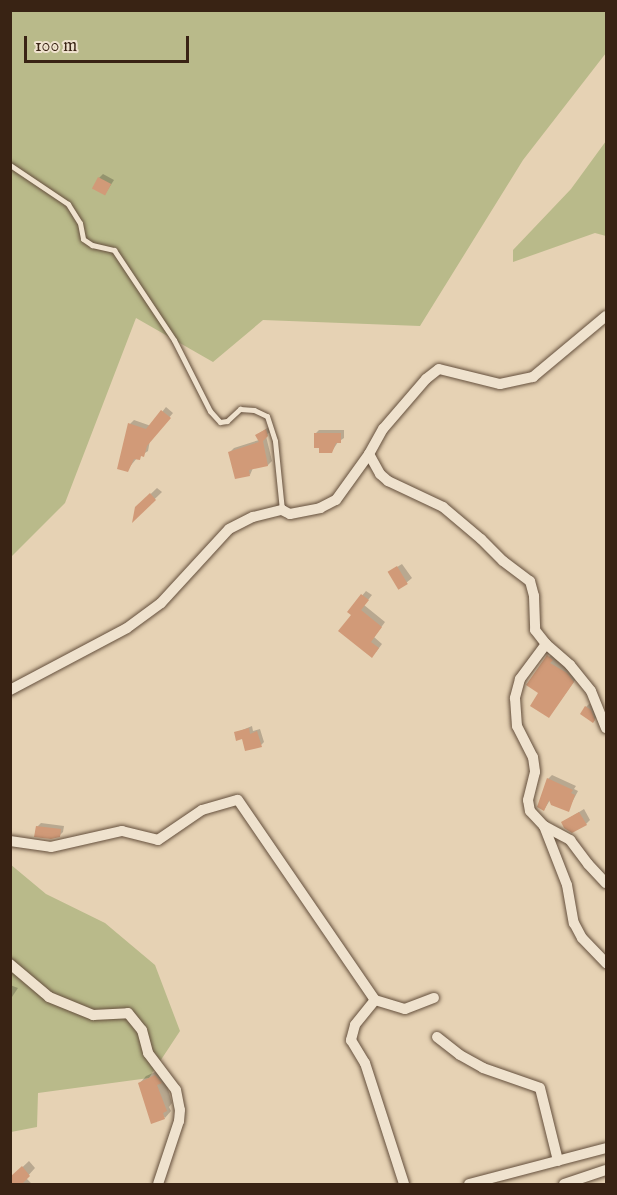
<!DOCTYPE html>
<html>
<head>
<meta charset="utf-8">
<style>
	body { margin:0 }
	#map { position:relative; width:617px; height:1195px; overflow:hidden; background:#e6d2b4; font-family:"IM FELL English",serif }
	div>[style] { position:absolute }
	[style*='--x'] { left:calc(var(--x)*1px); top:calc(var(--y)*1px); width:calc(var(--w)*1px); rotate:calc(var(--a)*1deg) }
	.green>* { inset:0; background:#b9ba8a }
	.shadow>* { inset:0; background:#0003 }
	.building>* { inset:0; background:#d19a78; transform-origin:0 0 }
	.roads { filter:drop-shadow(0 0 2px #644f3c) drop-shadow(0 0 2px #644f3c) }
	.lane>* { height:5px; margin:-2.5px; padding:0 2.5px; transform-origin:2.5px; border-radius:2.5px; background:#efe2ce }
	.street>* { height:10px; margin:-5px; padding:0 5px; transform-origin:5px; border-radius:5px; background:#efe2ce }
	span { translate:-50% -50%; white-space:nowrap; text-align:center; line-height:1.15; -webkit-text-stroke:4.5px #efe2ce; paint-order:stroke }
	.frame { position:absolute; inset:0; border:12px solid #392314; pointer-events:none }
	.scale { position:absolute; left:24px; top:36px; width:165px; height:27px; box-sizing:border-box; border:3px solid #392314; border-top:0; padding-left:8px; font-size:18px; line-height:21px; white-space:nowrap; color:#392314; -webkit-text-stroke:4px #efe2ce; paint-order:stroke }
</style>
</head>
<body>
<div id="map">
	<div class="green">
		<div style="clip-path:polygon(11px 11px,606px 11px,606px 53px,523px 160px,420px 326px,263px 320px,213px 362px,136px 318px,65px 503px,11px 557px)"></div>
		<div style="clip-path:polygon(606px 141px,606px 236px,595px 233px,513px 262px,513px 250px,571px 189px)"></div>
		<div style="clip-path:polygon(10px 864px,46px 894px,105px 923px,155px 965px,180px 1031px,149px 1078px,38px 1093px,37px 1127px,11px 1132px)"></div>
	</div>
	<div class="shadow">
		<div style="clip-path:polygon(103px 174px,114px 180px,105px 194px,99px 178px)"></div>
		<div style="clip-path:polygon(166px 407px,173px 413px,150px 440px,148px 451px,137px 458px,127px 470px,130px 424px,134px 420px,151px 426px)"></div>
		<div style="clip-path:polygon(270px 426px,271px 430px,266px 436px,272px 461px,268px 465px,253px 468px,250px 475px,230px 452px,234px 448px,259px 440px,257px 435px)"></div>
		<div style="clip-path:polygon(319px 430px,344px 430px,344px 438px,338px 442px,332px 451px,315px 434px)"></div>
		<div style="clip-path:polygon(157px 488px,162px 492px,134px 519px,136px 508px)"></div>
		<div style="clip-path:polygon(402px 564px,412px 578px,400px 588px,394px 569px)"></div>
		<div style="clip-path:polygon(366px 591px,372px 595px,364px 605px,385px 622px,374px 637px,382px 644px,376px 652px,349px 611px)"></div>
		<div style="clip-path:polygon(553px 652px,556px 654px,554px 658px,572px 669px,578px 676px,553px 711px,540px 693px,528px 684px)"></div>
		<div style="clip-path:polygon(590px 703px,597px 717px,593px 721px,586px 707px)"></div>
		<div style="clip-path:polygon(252px 726px,253px 731px,260px 729px,264px 742px,261px 745px,235px 733px)"></div>
		<div style="clip-path:polygon(552px 775px,576px 786px,574px 789px,578px 791px,568px 810px,550px 800px,544px 810px,548px 779px)"></div>
		<div style="clip-path:polygon(584px 809px,590px 820px,586px 824px,563px 822px)"></div>
		<div style="clip-path:polygon(41px 823px,64px 826px,63px 832px,59px 836px,37px 827px)"></div>
		<div style="clip-path:polygon(10px 985px,18px 988px,10px 1000px)"></div>
		<div style="clip-path:polygon(162px 1069px,172px 1103px,169px 1107px,171px 1111px,165px 1118px,140px 1083px,146px 1076px)"></div>
		<div style="clip-path:polygon(29px 1161px,35px 1168px,26px 1178px,32px 1184px,10px 1184px,10px 1179px)"></div>
	</div>
	<div class="building">
		<div style="left:98px;top:177px;width:15px;height:13px;rotate:28deg"></div>
		<div style="clip-path:polygon(161px 410px,171px 418px,147px 446px,144px 457px,141px 456px,140px 460px,134px 459px,128px 472px,117px 469px,128px 423px,146px 429px)"></div>
		<div style="clip-path:polygon(266px 429px,268px 436px,263px 441px,268px 466px,249px 470px,250px 476px,235px 479px,228px 452px,259px 442px,255px 435px)"></div>
		<div style="clip-path:polygon(314px 433px,341px 433px,341px 443px,336px 443px,332px 453px,319px 453px,319px 448px,314px 448px)"></div>
		<div style="clip-path:polygon(150px 493px,156px 500px,132px 523px,135px 507px)"></div>
		<div style="left:397px;top:566px;width:21px;height:11px;rotate:59deg"></div>
		<div style="clip-path:polygon(361px 594px,369px 600px,361px 610px,382px 627px,371px 642px,379px 648px,372px 658px,338px 631px,351px 615px,347px 612px)"></div>
		<div style="clip-path:polygon(547px 655px,553px 660px,550px 663px,567px 673px,574px 682px,549px 718px,530px 706px,538px 693px,526px 685px)"></div>
		<div style="clip-path:polygon(585px 706px,591px 710px,595px 720px,593px 723px,580px 714px)"></div>
		<div style="clip-path:polygon(249px 728px,250px 734px,257px 731px,262px 747px,245px 751px,242px 739px,236px 741px,234px 732px)"></div>
		<div style="clip-path:polygon(547px 778px,573px 790px,571px 793px,575px 795px,569px 812px,551px 805px,549px 800px,544px 811px,537px 807px)"></div>
		<div style="clip-path:polygon(579px 812px,587px 825px,572px 833px,564px 828px,561px 822px)"></div>
		<div style="clip-path:polygon(36px 826px,61px 829px,60px 837px,51px 839px,34px 837px)"></div>
		<div style="clip-path:polygon(155px 1075px,162px 1083px,157px 1085px,167px 1111px,163px 1113px,165px 1119px,151px 1124px,138px 1083px)"></div>
		<div style="clip-path:polygon(22px 1166px,30px 1176px,21px 1185px,10px 1185px,10px 1177px)"></div>
	</div>
	<div class="roads">
		<div class="lane">
			<div style="--x:10;--y:165;--w:70;--a:33.9"></div>
			<div style="--x:68;--y:204;--w:22;--a:58"></div>
			<div style="--x:80;--y:223;--w:16;--a:79"></div>
			<div style="--x:83;--y:239;--w:11;--a:34"></div>
			<div style="--x:92;--y:245;--w:23;--a:13"></div>
			<div style="--x:114;--y:250;--w:108;--a:56.3"></div>
			<div style="--x:174;--y:340;--w:80;--a:63.1"></div>
			<div style="--x:210;--y:411;--w:15;--a:48"></div>
			<div style="--x:220;--y:422;--w:7;--a:-8"></div>
			<div style="--x:227;--y:421;--w:18;--a:-43"></div>
			<div style="--x:240;--y:409;--w:14;--a:4"></div>
			<div style="--x:254;--y:410;--w:14;--a:25"></div>
			<div style="--x:267;--y:416;--w:26;--a:72"></div>
			<div style="--x:275;--y:441;--w:69;--a:84.2"></div>
		</div>
		<div class="street">
			<div style="--x:369;--y:454;--w:23;--a:61"></div>
			<div style="--x:380;--y:474;--w:11;--a:41"></div>
			<div style="--x:388;--y:481;--w:61;--a:25.3"></div>
			<div style="--x:443;--y:507;--w:50;--a:40.1"></div>
			<div style="--x:481;--y:539;--w:31;--a:45"></div>
			<div style="--x:503;--y:561;--w:34;--a:37"></div>
			<div style="--x:530;--y:581;--w:16;--a:75"></div>
			<div style="--x:534;--y:596;--w:34;--a:88"></div>
			<div style="--x:535;--y:630;--w:18;--a:52"></div>
			<div style="--x:546;--y:644;--w:32;--a:41"></div>
			<div style="--x:570;--y:665;--w:33;--a:51"></div>
			<div style="--x:591;--y:691;--w:40;--a:68"></div>
			<div style="--x:546;--y:644;--w:44;--a:126.6"></div>
			<div style="--x:520;--y:679;--w:20;--a:105"></div>
			<div style="--x:515;--y:698;--w:28;--a:86"></div>
			<div style="--x:517;--y:726;--w:35;--a:63"></div>
			<div style="--x:533;--y:757;--w:15;--a:82"></div>
			<div style="--x:535;--y:772;--w:29;--a:104"></div>
			<div style="--x:528;--y:800;--w:11;--a:80"></div>
			<div style="--x:530;--y:811;--w:21;--a:47"></div>
			<div style="--x:544;--y:826;--w:63;--a:68.7"></div>
			<div style="--x:567;--y:885;--w:39;--a:80"></div>
			<div style="--x:574;--y:923;--w:17;--a:62"></div>
			<div style="--x:582;--y:938;--w:35;--a:46"></div>
			<div style="--x:10;--y:690;--w:132;--a:-27.9"></div>
			<div style="--x:127;--y:628;--w:42;--a:-36.3"></div>
			<div style="--x:161;--y:603;--w:100;--a:-47.4"></div>
			<div style="--x:229;--y:529;--w:27;--a:-27"></div>
			<div style="--x:253;--y:517;--w:30;--a:-14"></div>
			<div style="--x:282;--y:510;--w:9;--a:27"></div>
			<div style="--x:290;--y:514;--w:31;--a:-11"></div>
			<div style="--x:320;--y:508;--w:18;--a:-27"></div>
			<div style="--x:336;--y:500;--w:57;--a:-54.3"></div>
			<div style="--x:369;--y:454;--w:29;--a:-61"></div>
			<div style="--x:383;--y:429;--w:66;--a:-49.3"></div>
			<div style="--x:426;--y:379;--w:16;--a:-38"></div>
			<div style="--x:439;--y:369;--w:63;--a:13.8"></div>
			<div style="--x:500;--y:384;--w:34;--a:-12"></div>
			<div style="--x:533;--y:377;--w:95;--a:-39.9"></div>
			<div style="--x:544;--y:826;--w:30;--a:28"></div>
			<div style="--x:570;--y:840;--w:30;--a:53"></div>
			<div style="--x:588;--y:864;--w:26;--a:47"></div>
			<div style="--x:10;--y:841;--w:41;--a:8.3"></div>
			<div style="--x:51;--y:847;--w:73;--a:-12.7"></div>
			<div style="--x:122;--y:831;--w:37;--a:14"></div>
			<div style="--x:158;--y:840;--w:53;--a:-34.3"></div>
			<div style="--x:202;--y:810;--w:37;--a:-16"></div>
			<div style="--x:238;--y:800;--w:242;--a:55.6"></div>
			<div style="--x:375;--y:1000;--w:31;--a:17"></div>
			<div style="--x:405;--y:1009;--w:31;--a:-21"></div>
			<div style="--x:10;--y:964;--w:51;--a:40.2"></div>
			<div style="--x:49;--y:997;--w:48;--a:22.2"></div>
			<div style="--x:93;--y:1015;--w:35;--a:-3"></div>
			<div style="--x:128;--y:1013;--w:22;--a:51"></div>
			<div style="--x:142;--y:1030;--w:24;--a:75"></div>
			<div style="--x:148;--y:1053;--w:46;--a:52.9"></div>
			<div style="--x:176;--y:1090;--w:20;--a:79"></div>
			<div style="--x:180;--y:1110;--w:11;--a:95"></div>
			<div style="--x:179;--y:1121;--w:66;--a:108.4"></div>
			<div style="--x:375;--y:1000;--w:32;--a:129"></div>
			<div style="--x:355;--y:1025;--w:16;--a:105"></div>
			<div style="--x:351;--y:1040;--w:27;--a:59"></div>
			<div style="--x:365;--y:1063;--w:127;--a:72.1"></div>
			<div style="--x:437;--y:1037;--w:29;--a:38"></div>
			<div style="--x:460;--y:1055;--w:26;--a:29"></div>
			<div style="--x:483;--y:1068;--w:60;--a:19.3"></div>
			<div style="--x:540;--y:1088;--w:75;--a:76.1"></div>
			<div style="--x:469;--y:1184;--w:142;--a:-14.7"></div>
			<div style="--x:564;--y:1184;--w:44;--a:-18.4"></div>
		</div>
	</div>
	<div class="frame"></div>
	<div class="scale">100 m</div>
</div>
</body>
</html>
